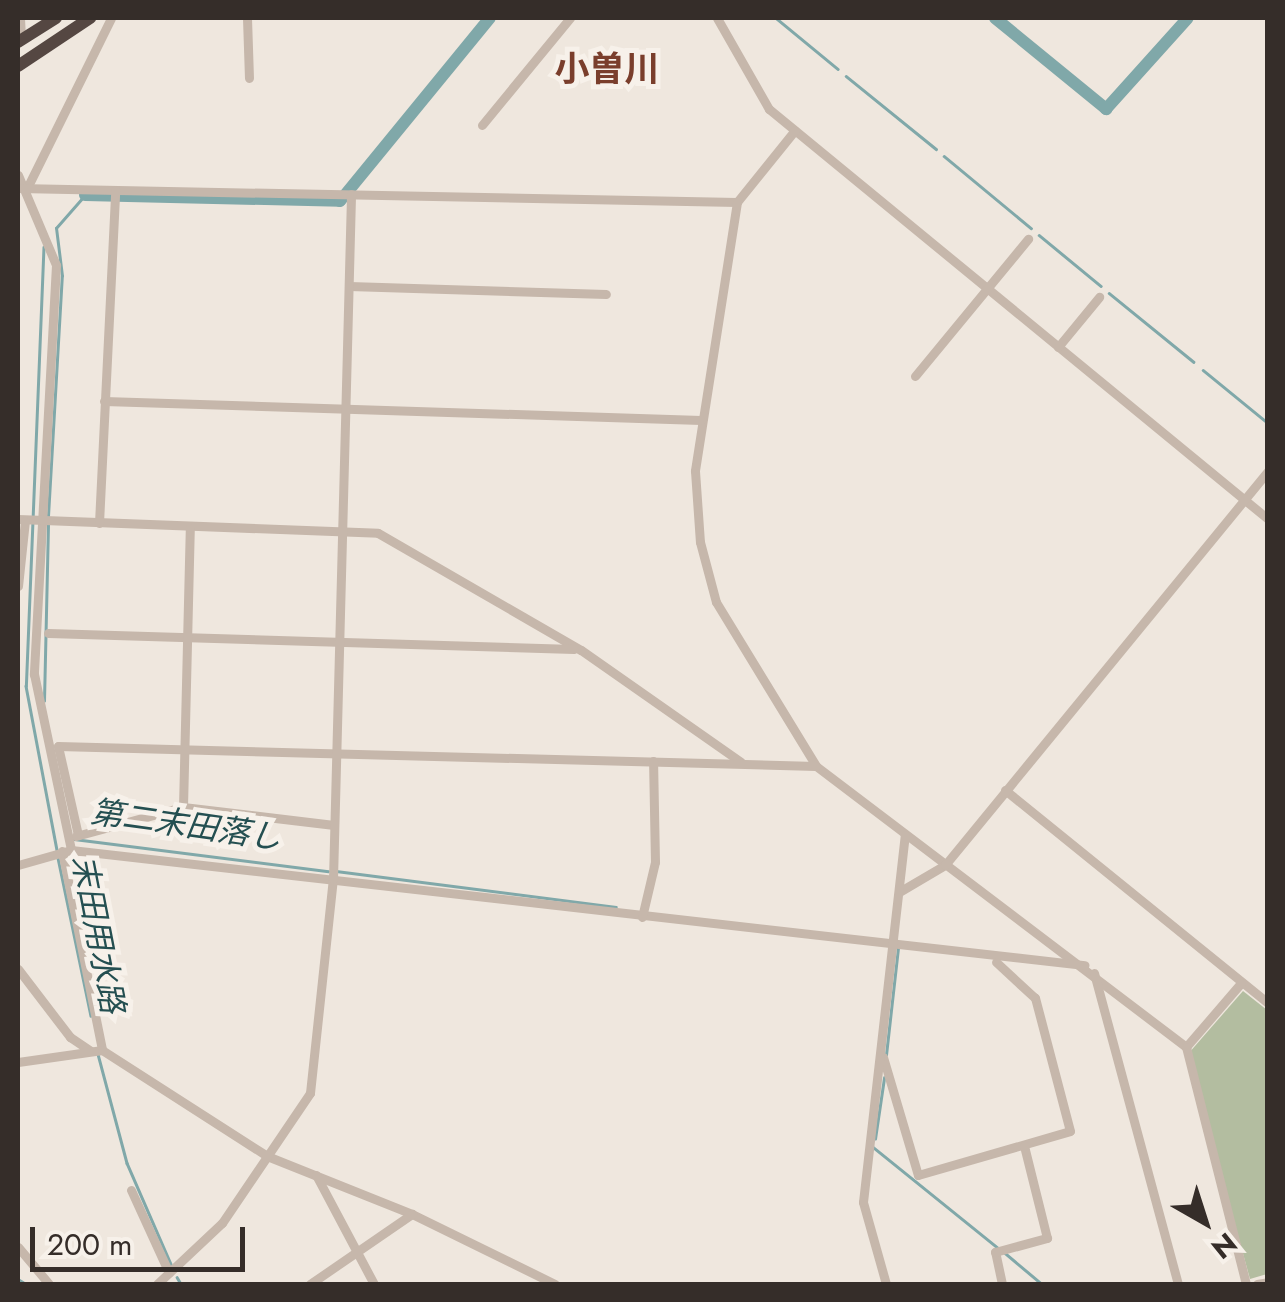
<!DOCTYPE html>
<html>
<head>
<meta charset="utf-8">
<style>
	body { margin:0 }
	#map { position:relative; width:1285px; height:1302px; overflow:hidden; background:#efe7de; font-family:Jost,"Noto Sans JP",sans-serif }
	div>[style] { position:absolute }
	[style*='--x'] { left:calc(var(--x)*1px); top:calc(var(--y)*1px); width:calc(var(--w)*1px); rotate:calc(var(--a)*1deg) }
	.green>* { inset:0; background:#b3bda0 }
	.stream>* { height:2.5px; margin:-1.25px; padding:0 1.25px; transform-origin:1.25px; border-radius:1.25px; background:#80a8a9 }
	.river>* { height:12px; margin:-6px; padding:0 6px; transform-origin:6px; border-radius:6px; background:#80a8a9 }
	.minor>* { height:9px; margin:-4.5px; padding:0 4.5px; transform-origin:4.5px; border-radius:4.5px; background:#c6b7ab }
	.highway>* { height:12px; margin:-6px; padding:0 6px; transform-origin:6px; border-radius:6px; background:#554742 }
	span { translate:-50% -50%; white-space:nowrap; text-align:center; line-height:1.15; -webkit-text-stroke:10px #f7f1ea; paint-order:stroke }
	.water-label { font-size:32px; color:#244f51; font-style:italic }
	.quarter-label { font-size:35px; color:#7a3e2c; font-weight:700 }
	.frame { position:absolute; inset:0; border:20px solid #352d29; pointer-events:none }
	.north { position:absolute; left:1155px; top:1172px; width:100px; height:100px; -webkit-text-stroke:8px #f7f1ea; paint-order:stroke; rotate:141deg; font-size:28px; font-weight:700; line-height:40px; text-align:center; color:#352d29 }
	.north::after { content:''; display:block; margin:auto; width:35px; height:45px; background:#352d29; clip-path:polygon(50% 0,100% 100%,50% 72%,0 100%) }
	.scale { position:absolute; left:30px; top:1227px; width:215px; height:45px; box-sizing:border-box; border:5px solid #352d29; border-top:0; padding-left:12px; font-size:30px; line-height:35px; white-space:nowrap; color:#352d29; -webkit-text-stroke:8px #f7f1ea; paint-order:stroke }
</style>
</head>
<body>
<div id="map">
	<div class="green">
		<div style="clip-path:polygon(1243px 991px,1267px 1010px,1267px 1274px,1250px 1279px,1188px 1054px)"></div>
	</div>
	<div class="stream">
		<div style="--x:776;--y:18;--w:80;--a:39.4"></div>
		<div style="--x:846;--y:76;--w:116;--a:39"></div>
		<div style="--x:944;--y:156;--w:113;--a:39.6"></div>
		<div style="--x:1039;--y:235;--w:80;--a:39.4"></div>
		<div style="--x:44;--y:247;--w:439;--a:92.3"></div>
		<div style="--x:26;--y:686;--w:167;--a:79.3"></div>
		<div style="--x:1109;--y:293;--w:109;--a:39.1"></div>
		<div style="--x:1203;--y:370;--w:84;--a:39.2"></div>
		<div style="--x:48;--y:516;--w:240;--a:-86.7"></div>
		<div style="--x:62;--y:276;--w:48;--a:-97.1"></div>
		<div style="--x:56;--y:228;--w:44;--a:-48.7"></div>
		<div style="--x:44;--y:701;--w:177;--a:-88.7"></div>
		<div style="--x:74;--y:839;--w:256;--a:7.2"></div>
		<div style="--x:58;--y:858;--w:161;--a:78.2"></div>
		<div style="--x:336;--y:871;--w:282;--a:7.3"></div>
		<div style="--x:98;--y:1054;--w:113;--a:75.1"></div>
		<div style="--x:127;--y:1163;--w:110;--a:66.5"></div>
		<div style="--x:886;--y:1055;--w:108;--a:-83.6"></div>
		<div style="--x:875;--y:1139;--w:62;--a:-81.6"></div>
		<div style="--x:873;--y:1147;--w:161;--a:38.9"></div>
		<div style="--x:1005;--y:1253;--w:48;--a:40"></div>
		<div style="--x:177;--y:1277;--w:8;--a:60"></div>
		<div style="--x:18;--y:1279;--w:9;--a:32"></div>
	</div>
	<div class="river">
		<div style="--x:995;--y:18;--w:144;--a:39.3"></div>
		<div style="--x:1106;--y:109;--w:122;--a:-48"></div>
		<div style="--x:85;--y:195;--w:255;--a:1.3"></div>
		<div style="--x:340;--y:201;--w:237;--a:-50.7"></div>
	</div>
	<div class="minor">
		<div style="--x:20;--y:18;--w:21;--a:87"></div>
		<div style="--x:247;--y:18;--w:60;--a:88.1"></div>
		<div style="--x:717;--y:18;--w:105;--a:60.3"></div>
		<div style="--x:769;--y:109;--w:646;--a:39.41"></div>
		<div style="--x:482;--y:125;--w:139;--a:-50.6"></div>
		<div style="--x:18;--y:175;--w:98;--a:67.1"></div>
		<div style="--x:56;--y:265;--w:410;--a:93.1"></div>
		<div style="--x:34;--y:674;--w:180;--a:78.1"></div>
		<div style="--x:29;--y:184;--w:185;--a:-63.7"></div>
		<div style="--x:18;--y:188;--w:719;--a:1.12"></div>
		<div style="--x:737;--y:202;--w:92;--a:-51.1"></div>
		<div style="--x:737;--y:202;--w:272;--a:98.9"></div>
		<div style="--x:695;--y:471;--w:71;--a:86"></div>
		<div style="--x:700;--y:542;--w:62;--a:75.1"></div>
		<div style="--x:716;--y:602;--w:192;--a:58.6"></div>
		<div style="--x:816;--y:766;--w:465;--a:37.2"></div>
		<div style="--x:349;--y:286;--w:257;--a:1.8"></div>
		<div style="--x:1058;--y:347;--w:65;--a:-50.6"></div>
		<div style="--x:915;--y:376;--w:178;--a:-50.5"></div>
		<div style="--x:104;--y:401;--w:597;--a:1.82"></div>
		<div style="--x:18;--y:519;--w:360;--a:2.2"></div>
		<div style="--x:378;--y:533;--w:234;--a:30"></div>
		<div style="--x:581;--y:650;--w:195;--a:35"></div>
		<div style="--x:99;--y:523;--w:333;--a:-87.2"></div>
		<div style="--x:18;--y:586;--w:65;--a:-83.9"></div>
		<div style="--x:48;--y:633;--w:526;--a:1.74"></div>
		<div style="--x:1005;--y:790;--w:338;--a:39"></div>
		<div style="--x:183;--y:807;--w:279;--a:-88.6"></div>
		<div style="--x:78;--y:835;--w:91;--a:-102.7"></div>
		<div style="--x:58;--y:746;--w:758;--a:1.51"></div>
		<div style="--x:76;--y:836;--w:111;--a:-15.2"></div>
		<div style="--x:183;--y:807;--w:152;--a:6.8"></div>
		<div style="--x:62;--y:851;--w:203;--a:78.6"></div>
		<div style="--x:18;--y:865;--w:55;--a:-15.8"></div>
		<div style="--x:71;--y:850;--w:1020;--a:6.48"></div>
		<div style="--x:899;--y:892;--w:53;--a:-30.4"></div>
		<div style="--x:945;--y:865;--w:509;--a:-50.66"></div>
		<div style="--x:642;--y:917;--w:57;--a:-76.7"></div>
		<div style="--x:655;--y:862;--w:101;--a:-91.1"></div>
		<div style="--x:18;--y:969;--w:86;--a:52.6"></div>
		<div style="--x:70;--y:1037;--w:25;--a:34"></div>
		<div style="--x:1094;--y:973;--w:322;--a:74.9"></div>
		<div style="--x:1241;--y:983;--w:84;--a:130.7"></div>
		<div style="--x:1186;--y:1047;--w:244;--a:75.8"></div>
		<div style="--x:883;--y:1057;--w:123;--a:73.5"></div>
		<div style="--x:918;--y:1175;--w:158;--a:-16.1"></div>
		<div style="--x:1070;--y:1131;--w:138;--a:-104.7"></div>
		<div style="--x:1035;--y:998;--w:53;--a:-137.3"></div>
		<div style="--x:18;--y:1062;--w:85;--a:-8.1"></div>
		<div style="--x:102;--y:1050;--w:196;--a:32.7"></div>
		<div style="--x:267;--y:1156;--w:156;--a:21.8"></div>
		<div style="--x:412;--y:1214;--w:159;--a:26.1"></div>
		<div style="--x:316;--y:1175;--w:123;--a:62"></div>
		<div style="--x:131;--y:1190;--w:91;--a:65.4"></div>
		<div style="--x:18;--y:1247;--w:48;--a:50"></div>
		<div style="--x:157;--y:1284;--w:89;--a:-43.2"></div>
		<div style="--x:222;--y:1223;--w:157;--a:-55.9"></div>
		<div style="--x:310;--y:1093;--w:215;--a:-83.9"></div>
		<div style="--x:333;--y:879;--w:685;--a:-88.49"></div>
		<div style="--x:310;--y:1284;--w:124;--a:-34.5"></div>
		<div style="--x:886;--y:1284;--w:85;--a:-105.7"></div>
		<div style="--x:863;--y:1202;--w:369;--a:-83.5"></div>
		<div style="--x:1002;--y:1284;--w:33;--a:-102"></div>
		<div style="--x:995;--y:1252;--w:54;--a:-15.1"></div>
		<div style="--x:1047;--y:1238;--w:95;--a:-104"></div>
		<div style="--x:1257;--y:1284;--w:11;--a:-10"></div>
	</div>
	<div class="highway">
		<div style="--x:18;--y:42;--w:45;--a:-32.3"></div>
		<div style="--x:18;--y:66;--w:87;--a:-33.7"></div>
	</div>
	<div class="water-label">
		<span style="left:186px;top:825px;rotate:8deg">第二末田落し</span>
		<span style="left:98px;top:934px;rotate:79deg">末田用水路</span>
	</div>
	<div class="quarter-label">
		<span style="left:607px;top:69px">小曽川</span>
	</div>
	<div class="frame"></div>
	<div class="north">N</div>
	<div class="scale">200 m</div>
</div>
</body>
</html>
